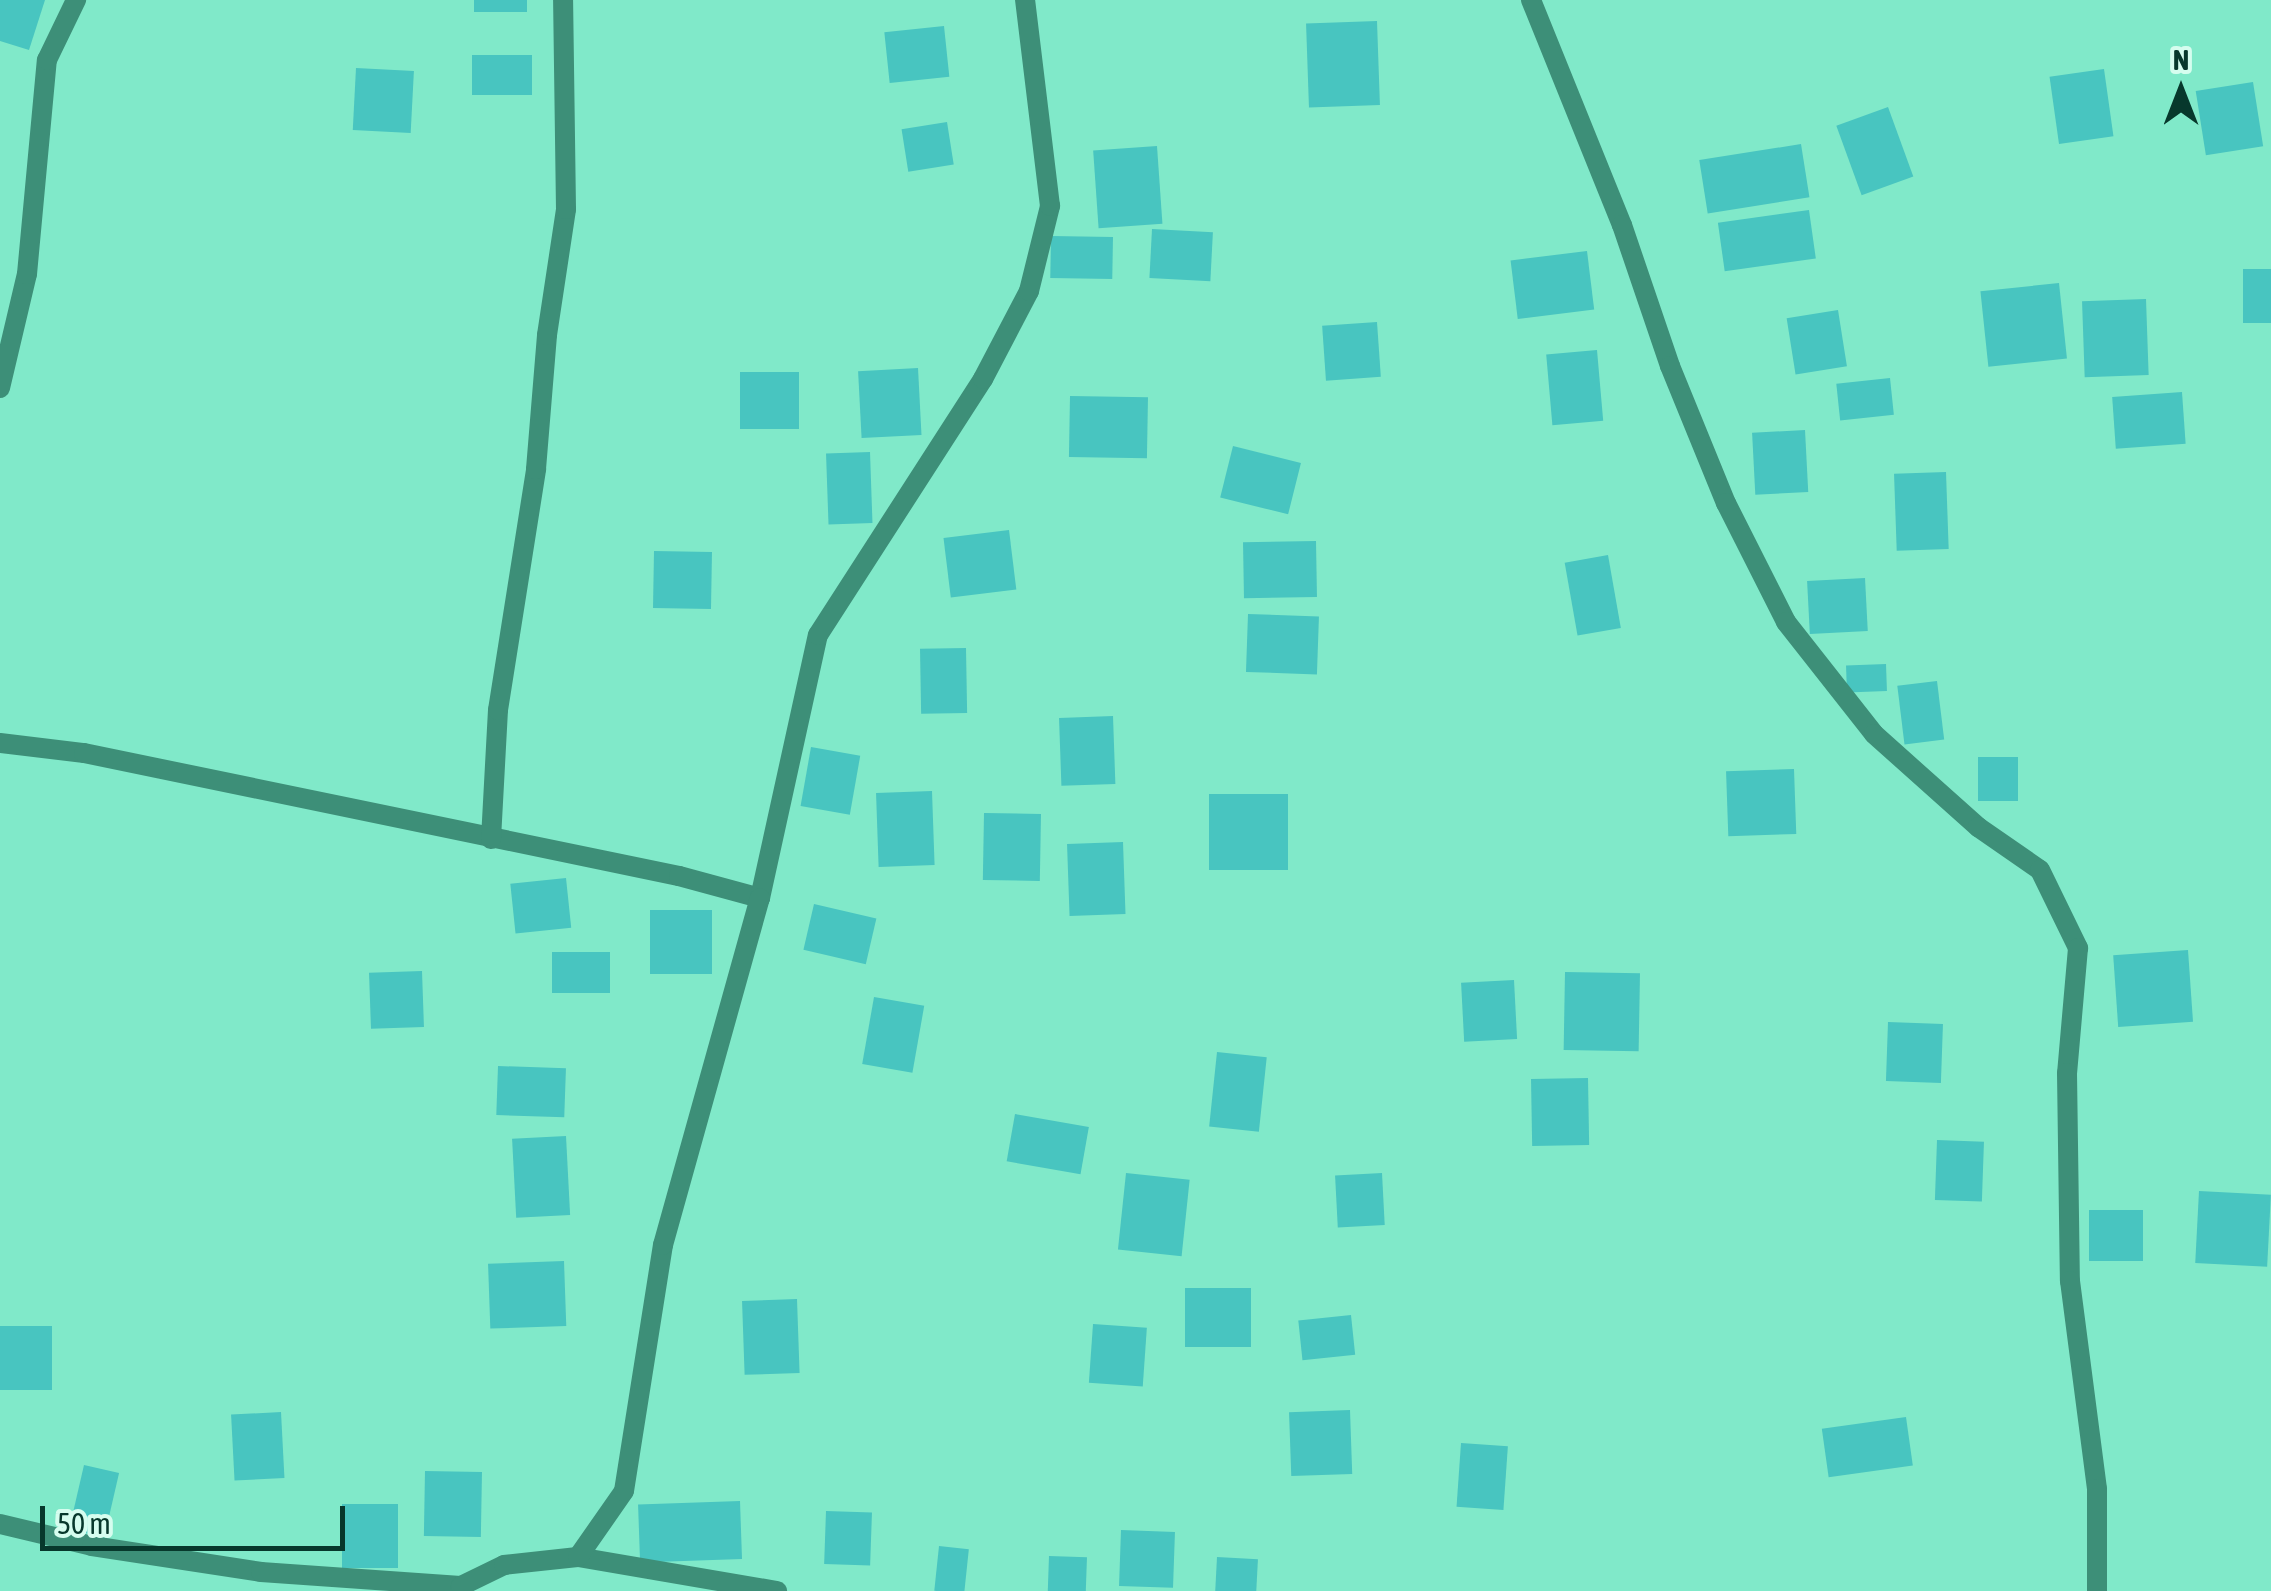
<!DOCTYPE html>
<html>
<head>
<meta charset="utf-8">
<style>
	body { margin:0 }
	#map { position:relative; width:2271px; height:1591px; overflow:hidden; background:#80e9c9; font-family:"Asap Condensed",sans-serif }
	div>[style] { position:absolute }
	[style*='--x'] { left:calc(var(--x)*1px); top:calc(var(--y)*1px); width:calc(var(--w)*1px); rotate:calc(var(--a)*1deg) }
	.building>* { inset:0; background:#48c5c0; transform-origin:0 0 }
	.minor>* { height:20px; margin:-10px; padding:0 10px; transform-origin:10px; border-radius:10px; background:#3d8f78 }
	span { translate:-50% -50%; white-space:nowrap; text-align:center; line-height:1.15; -webkit-text-stroke:8px #d6fdef; paint-order:stroke }
	.north { position:absolute; left:2131px; top:40px; width:100px; height:100px; -webkit-text-stroke:8px #d6fdef; paint-order:stroke; rotate:0deg; font-size:28px; font-weight:700; line-height:40px; text-align:center; color:#07382c }
	.north::after { content:''; display:block; margin:auto; width:35px; height:45px; background:#07382c; clip-path:polygon(50% 0,100% 100%,50% 72%,0 100%) }
	.scale { position:absolute; left:40px; top:1506px; width:305px; height:45px; box-sizing:border-box; border:5px solid #07382c; border-top:0; padding-left:12px; font-size:30px; line-height:35px; white-space:nowrap; color:#07382c; -webkit-text-stroke:8px #d6fdef; paint-order:stroke }
</style>
</head>
<body>
<div id="map">
	<div class="building">
		<div style="clip-path:polygon(0 0,45px 0,29px 50px,0 41px)"></div>
		<div style="left:474px;top:0;width:53px;height:12px"></div>
		<div style="left:1377px;top:21px;width:84px;height:71px;rotate:88deg"></div>
		<div style="left:944px;top:26px;width:51px;height:60px;rotate:84deg"></div>
		<div style="left:472px;top:55px;width:60px;height:40px"></div>
		<div style="left:356px;top:68px;width:58px;height:62px;rotate:3deg"></div>
		<div style="left:2104px;top:69px;width:68px;height:55px;rotate:82deg"></div>
		<div style="left:2253px;top:82px;width:65px;height:58px;rotate:81deg"></div>
		<div style="left:1888px;top:107px;width:74px;height:55px;rotate:70deg"></div>
		<div style="left:947px;top:122px;width:43px;height:46px;rotate:81deg"></div>
		<div style="left:1801px;top:144px;width:54px;height:103px;rotate:81deg"></div>
		<div style="left:1157px;top:146px;width:78px;height:64px;rotate:86deg"></div>
		<div style="left:1809px;top:210px;width:49px;height:92px;rotate:82deg"></div>
		<div style="left:1152px;top:229px;width:61px;height:49px;rotate:3deg"></div>
		<div style="left:1051px;top:236px;width:62px;height:42px;rotate:1deg"></div>
		<div style="left:1587px;top:251px;width:59px;height:77px;rotate:83deg"></div>
		<div style="left:2271px;top:269px;width:54px;height:28px;rotate:90deg"></div>
		<div style="left:2059px;top:283px;width:76px;height:79px;rotate:84deg"></div>
		<div style="left:2146px;top:299px;width:76px;height:64px;rotate:88deg"></div>
		<div style="left:1838px;top:310px;width:57px;height:52px;rotate:81deg"></div>
		<div style="left:1377px;top:322px;width:55px;height:55px;rotate:86deg"></div>
		<div style="left:1597px;top:350px;width:71px;height:51px;rotate:85deg"></div>
		<div style="left:918px;top:368px;width:67px;height:60px;rotate:87deg"></div>
		<div style="left:740px;top:372px;width:59px;height:57px"></div>
		<div style="left:1890px;top:378px;width:37px;height:54px;rotate:84deg"></div>
		<div style="left:2182px;top:392px;width:52px;height:70px;rotate:86deg"></div>
		<div style="left:1070px;top:396px;width:78px;height:61px;rotate:1deg"></div>
		<div style="left:1805px;top:430px;width:62px;height:53px;rotate:87deg"></div>
		<div style="left:1233px;top:446px;width:70px;height:53px;rotate:14deg"></div>
		<div style="left:870px;top:452px;width:71px;height:44px;rotate:88deg"></div>
		<div style="left:1946px;top:472px;width:77px;height:52px;rotate:88deg"></div>
		<div style="left:1009px;top:530px;width:60px;height:66px;rotate:83deg"></div>
		<div style="left:1316px;top:541px;width:56px;height:73px;rotate:89deg"></div>
		<div style="left:654px;top:551px;width:58px;height:57px;rotate:1deg"></div>
		<div style="left:1608px;top:555px;width:74px;height:44px;rotate:80deg"></div>
		<div style="left:1865px;top:578px;width:53px;height:58px;rotate:87deg"></div>
		<div style="left:1248px;top:614px;width:71px;height:58px;rotate:2deg"></div>
		<div style="left:966px;top:648px;width:65px;height:46px;rotate:89deg"></div>
		<div style="left:1886px;top:664px;width:27px;height:40px;rotate:88deg"></div>
		<div style="left:1937px;top:681px;width:59px;height:40px;rotate:83deg"></div>
		<div style="left:1113px;top:716px;width:68px;height:54px;rotate:88deg"></div>
		<div style="left:811px;top:747px;width:50px;height:60px;rotate:10deg"></div>
		<div style="left:1978px;top:757px;width:40px;height:44px"></div>
		<div style="left:1794px;top:769px;width:65px;height:68px;rotate:88deg"></div>
		<div style="left:932px;top:791px;width:74px;height:56px;rotate:88deg"></div>
		<div style="left:1209px;top:794px;width:79px;height:76px"></div>
		<div style="left:984px;top:813px;width:57px;height:67px;rotate:1deg"></div>
		<div style="left:1123px;top:842px;width:72px;height:56px;rotate:88deg"></div>
		<div style="left:566px;top:878px;width:50px;height:56px;rotate:84deg"></div>
		<div style="left:814px;top:904px;width:64px;height:47px;rotate:13deg"></div>
		<div style="left:712px;top:910px;width:64px;height:62px;rotate:90deg"></div>
		<div style="left:2188px;top:950px;width:72px;height:75px;rotate:86deg"></div>
		<div style="left:552px;top:952px;width:58px;height:41px"></div>
		<div style="left:422px;top:971px;width:56px;height:53px;rotate:88deg"></div>
		<div style="left:1565px;top:972px;width:75px;height:78px;rotate:1deg"></div>
		<div style="left:1514px;top:980px;width:59px;height:53px;rotate:87deg"></div>
		<div style="left:874px;top:997px;width:51px;height:68px;rotate:10deg"></div>
		<div style="left:1888px;top:1022px;width:55px;height:59px;rotate:2deg"></div>
		<div style="left:1217px;top:1052px;width:50px;height:75px;rotate:6deg"></div>
		<div style="left:498px;top:1066px;width:68px;height:49px;rotate:2deg"></div>
		<div style="left:1588px;top:1078px;width:67px;height:57px;rotate:89deg"></div>
		<div style="left:1015px;top:1114px;width:75px;height:48px;rotate:10deg"></div>
		<div style="left:566px;top:1136px;width:79px;height:54px;rotate:87deg"></div>
		<div style="left:1937px;top:1140px;width:47px;height:60px;rotate:2deg"></div>
		<div style="left:1126px;top:1173px;width:64px;height:77px;rotate:6deg"></div>
		<div style="left:1382px;top:1173px;width:52px;height:47px;rotate:87deg"></div>
		<div style="left:2199px;top:1191px;width:72px;height:72px;rotate:3deg"></div>
		<div style="left:2089px;top:1210px;width:54px;height:51px"></div>
		<div style="left:564px;top:1261px;width:65px;height:76px;rotate:88deg"></div>
		<div style="left:1185px;top:1288px;width:66px;height:59px"></div>
		<div style="left:797px;top:1299px;width:74px;height:55px;rotate:88deg"></div>
		<div style="left:1351px;top:1315px;width:40px;height:53px;rotate:84deg"></div>
		<div style="left:1093px;top:1324px;width:54px;height:59px;rotate:4deg"></div>
		<div style="left:0;top:1326px;width:52px;height:64px"></div>
		<div style="left:1350px;top:1410px;width:64px;height:61px;rotate:88deg"></div>
		<div style="left:281px;top:1412px;width:66px;height:50px;rotate:87deg"></div>
		<div style="left:1906px;top:1417px;width:49px;height:85px;rotate:82deg"></div>
		<div style="left:1461px;top:1443px;width:47px;height:64px;rotate:4deg"></div>
		<div style="left:84px;top:1465px;width:36px;height:66px;rotate:13deg"></div>
		<div style="left:425px;top:1471px;width:57px;height:65px;rotate:1deg"></div>
		<div style="left:740px;top:1501px;width:58px;height:102px;rotate:88deg"></div>
		<div style="left:342px;top:1504px;width:56px;height:64px"></div>
		<div style="left:826px;top:1511px;width:46px;height:53px;rotate:2deg"></div>
		<div style="left:1121px;top:1530px;width:54px;height:56px;rotate:2deg"></div>
		<div style="left:939px;top:1546px;width:30px;height:45px;rotate:6deg"></div>
		<div style="left:1049px;top:1556px;width:38px;height:35px;rotate:2deg"></div>
		<div style="left:1217px;top:1557px;width:41px;height:34px;rotate:3deg"></div>
	</div>
	<div class="minor">
		<div style="--x:1531;--y:0;--w:243;--a:68"></div>
		<div style="--x:1622;--y:225;--w:149;--a:71.2"></div>
		<div style="--x:1670;--y:366;--w:148;--a:67.8"></div>
		<div style="--x:1726;--y:503;--w:133;--a:63.2"></div>
		<div style="--x:1786;--y:622;--w:142;--a:51.8"></div>
		<div style="--x:1874;--y:734;--w:140;--a:41.8"></div>
		<div style="--x:1978;--y:827;--w:75;--a:34.7"></div>
		<div style="--x:2040;--y:870;--w:87;--a:64"></div>
		<div style="--x:2078;--y:948;--w:125;--a:95"></div>
		<div style="--x:2067;--y:1073;--w:208;--a:89.2"></div>
		<div style="--x:2070;--y:1281;--w:210;--a:82.6"></div>
		<div style="--x:2097;--y:1489;--w:102;--a:90"></div>
		<div style="--x:0;--y:388;--w:117;--a:-76.7"></div>
		<div style="--x:27;--y:274;--w:215;--a:-84.7"></div>
		<div style="--x:47;--y:60;--w:67;--a:-64.2"></div>
		<div style="--x:0;--y:743;--w:85;--a:6.8"></div>
		<div style="--x:84;--y:753;--w:608;--a:11.68"></div>
		<div style="--x:679;--y:876;--w:84;--a:15.2"></div>
		<div style="--x:760;--y:898;--w:269;--a:-77.6"></div>
		<div style="--x:818;--y:635;--w:305;--a:-57.2"></div>
		<div style="--x:983;--y:379;--w:99;--a:-62.4"></div>
		<div style="--x:1029;--y:291;--w:88;--a:-76.1"></div>
		<div style="--x:1050;--y:206;--w:208;--a:-96.9"></div>
		<div style="--x:491;--y:839;--w:129;--a:-86.9"></div>
		<div style="--x:498;--y:710;--w:244;--a:-81"></div>
		<div style="--x:536;--y:469;--w:134;--a:-85.3"></div>
		<div style="--x:547;--y:335;--w:127;--a:-81.4"></div>
		<div style="--x:566;--y:209;--w:209;--a:-90.8"></div>
		<div style="--x:0;--y:1524;--w:95;--a:13.4"></div>
		<div style="--x:92;--y:1546;--w:171;--a:8.7"></div>
		<div style="--x:261;--y:1572;--w:200;--a:4"></div>
		<div style="--x:578;--y:1557;--w:202;--a:9.7"></div>
		<div style="--x:460;--y:1591;--w:5;--a:-79"></div>
		<div style="--x:461;--y:1586;--w:48;--a:-26"></div>
		<div style="--x:504;--y:1565;--w:74;--a:-6.2"></div>
		<div style="--x:578;--y:1557;--w:80;--a:-55.1"></div>
		<div style="--x:624;--y:1491;--w:249;--a:-81"></div>
		<div style="--x:663;--y:1245;--w:360;--a:-74.4"></div>
	</div>
	<div class="north">N</div>
	<div class="scale">50 m</div>
</div>
</body>
</html>
